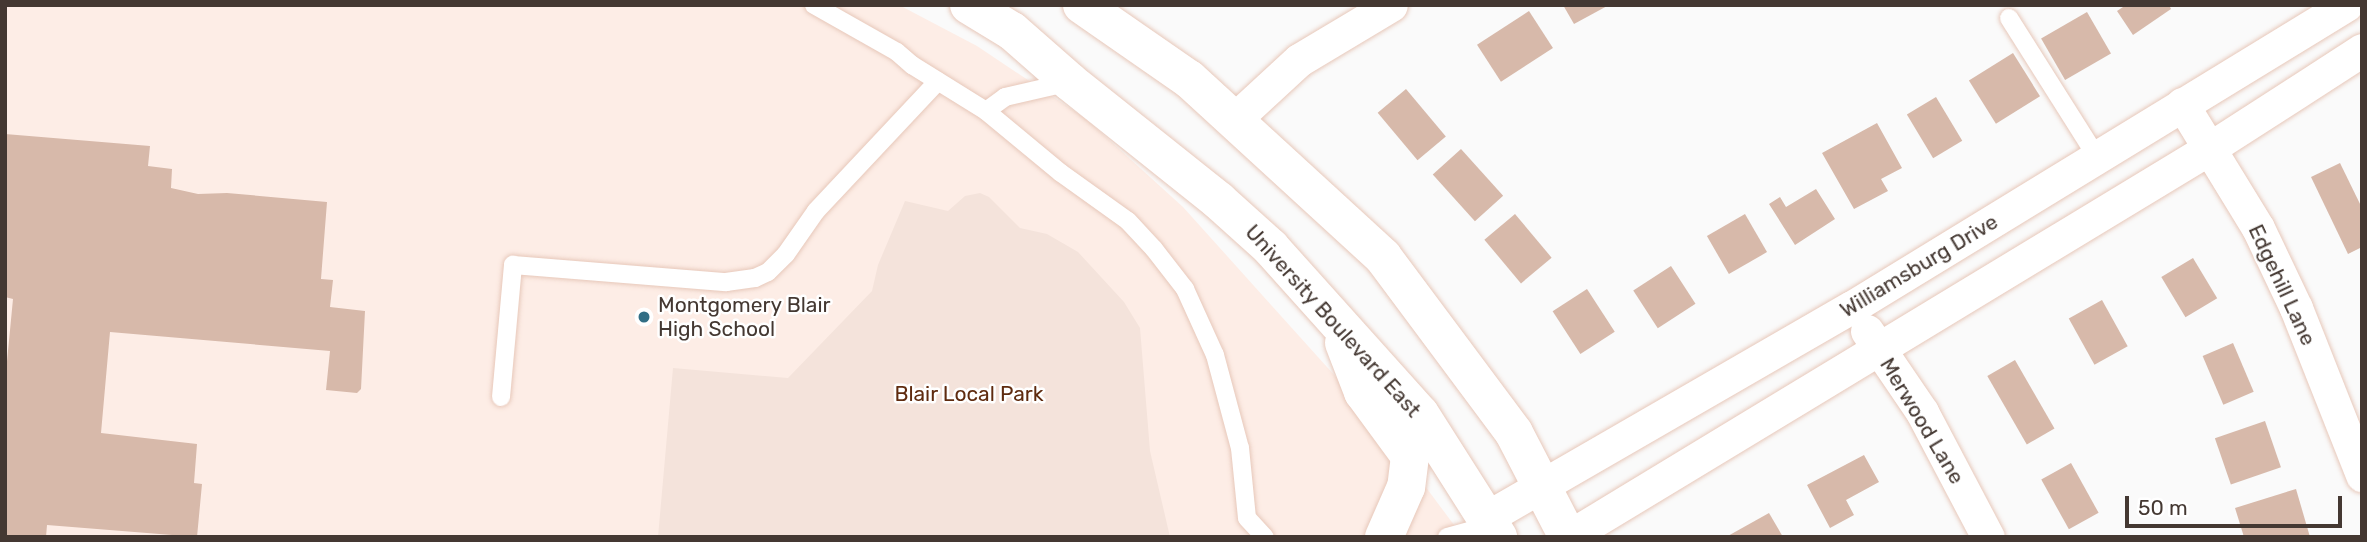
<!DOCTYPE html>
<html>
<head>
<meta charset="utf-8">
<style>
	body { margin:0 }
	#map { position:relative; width:2367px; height:542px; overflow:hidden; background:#fafafa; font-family:Rubik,sans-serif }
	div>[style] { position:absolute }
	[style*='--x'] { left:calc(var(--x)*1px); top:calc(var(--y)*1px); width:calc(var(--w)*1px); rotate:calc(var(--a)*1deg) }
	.built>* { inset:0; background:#fdede6 }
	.green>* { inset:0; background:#f4e3db }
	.building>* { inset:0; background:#d7b9aa; transform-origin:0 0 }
	.roads { filter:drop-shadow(0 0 2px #e7c8ba) drop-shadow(0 0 2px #e7c8ba) }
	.service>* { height:18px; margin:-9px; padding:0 9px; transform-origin:9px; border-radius:9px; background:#fff }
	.minor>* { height:33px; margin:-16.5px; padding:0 16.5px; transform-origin:16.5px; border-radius:16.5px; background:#fff }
	.primary>* { height:38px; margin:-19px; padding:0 19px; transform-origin:19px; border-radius:19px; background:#fff }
	.dots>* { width:19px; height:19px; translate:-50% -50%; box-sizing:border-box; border:4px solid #fff; border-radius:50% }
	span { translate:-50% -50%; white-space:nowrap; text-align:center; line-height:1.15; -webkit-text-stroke:5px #fff; paint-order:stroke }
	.street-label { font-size:21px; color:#443832 }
	.poi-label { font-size:21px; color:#443832 }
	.left { translate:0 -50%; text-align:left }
	.park-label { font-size:21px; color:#5f2b0f }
	.frame { position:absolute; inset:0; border:7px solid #443832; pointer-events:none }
	.scale { position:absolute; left:2125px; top:496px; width:217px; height:32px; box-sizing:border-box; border:4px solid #443832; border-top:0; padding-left:9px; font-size:21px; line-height:24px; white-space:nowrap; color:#443832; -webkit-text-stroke:5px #fff; paint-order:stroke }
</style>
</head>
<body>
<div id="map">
	<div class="built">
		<div style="clip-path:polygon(5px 5px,899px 5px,977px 46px,1086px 119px,1183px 207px,1381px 427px,1463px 537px,5px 537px)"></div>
	</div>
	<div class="green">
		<div style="clip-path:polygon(980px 193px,989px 197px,1020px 228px,1047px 234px,1078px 252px,1124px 302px,1140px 328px,1150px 451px,1170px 537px,658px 537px,673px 368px,788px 378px,872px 291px,878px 265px,905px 201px,948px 211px,965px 196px)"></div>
	</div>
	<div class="building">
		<div style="clip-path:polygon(1563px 5px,1609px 5px,1574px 24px)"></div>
		<div style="clip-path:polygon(2126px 5px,2169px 5px,2171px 9px,2133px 35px,2117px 11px)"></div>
		<div style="left:1529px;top:11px;width:44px;height:62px;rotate:57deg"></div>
		<div style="left:2087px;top:12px;width:48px;height:53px;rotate:60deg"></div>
		<div style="left:2013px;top:53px;width:51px;height:52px;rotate:58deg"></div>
		<div style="left:1406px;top:89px;width:62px;height:37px;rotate:50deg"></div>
		<div style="left:1936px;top:97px;width:51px;height:34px;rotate:59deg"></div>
		<div style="clip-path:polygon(1877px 123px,1902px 168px,1881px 179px,1888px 191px,1854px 209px,1822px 153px)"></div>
		<div style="clip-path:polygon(5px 134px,150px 146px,148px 166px,172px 169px,171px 188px,198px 194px,227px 193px,327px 202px,321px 279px,333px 280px,330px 307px,365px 311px,361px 389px,357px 393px,326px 390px,330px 351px,110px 332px,101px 433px,197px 444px,194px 483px,202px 484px,197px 537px,47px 525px,46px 537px,5px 535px,5px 382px,13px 299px,5px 297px)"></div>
		<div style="left:1461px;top:149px;width:63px;height:38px;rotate:48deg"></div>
		<div style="clip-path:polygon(2340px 163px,2362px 208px,2362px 247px,2348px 254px,2311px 177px)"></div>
		<div style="clip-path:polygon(1816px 189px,1835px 219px,1795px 245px,1769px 204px,1780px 197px,1786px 207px)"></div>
		<div style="left:1515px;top:214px;width:57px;height:40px;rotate:50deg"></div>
		<div style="left:1745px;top:214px;width:44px;height:44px;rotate:60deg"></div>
		<div style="left:2193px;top:258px;width:47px;height:37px;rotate:59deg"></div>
		<div style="left:1671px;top:266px;width:45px;height:45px;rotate:57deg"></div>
		<div style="left:1587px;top:289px;width:51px;height:41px;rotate:57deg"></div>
		<div style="left:2102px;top:300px;width:53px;height:38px;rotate:61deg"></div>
		<div style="left:2233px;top:343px;width:53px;height:33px;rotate:67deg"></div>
		<div style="left:2015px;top:360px;width:79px;height:32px;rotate:60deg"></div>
		<div style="left:2265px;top:421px;width:49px;height:53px;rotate:71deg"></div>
		<div style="clip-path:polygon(1864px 455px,1879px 482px,1846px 500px,1854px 515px,1830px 528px,1807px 485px)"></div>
		<div style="left:2071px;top:463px;width:57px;height:34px;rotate:61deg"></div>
		<div style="clip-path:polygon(2296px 489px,2310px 537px,2244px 537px,2235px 508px)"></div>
		<div style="clip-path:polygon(1769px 513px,1783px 537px,1726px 537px)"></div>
	</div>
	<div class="roads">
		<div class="service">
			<div style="--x:814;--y:5;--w:95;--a:29.5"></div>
			<div style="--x:897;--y:52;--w:20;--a:41"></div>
			<div style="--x:912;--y:65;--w:87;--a:31.9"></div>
			<div style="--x:986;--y:111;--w:97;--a:39.6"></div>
			<div style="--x:1061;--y:173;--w:82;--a:35.6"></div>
			<div style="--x:1128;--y:221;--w:38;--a:47"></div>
			<div style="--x:1154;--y:249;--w:51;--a:52.2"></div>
			<div style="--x:1185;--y:289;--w:72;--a:65.6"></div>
			<div style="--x:1215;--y:355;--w:96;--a:75"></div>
			<div style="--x:1240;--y:448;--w:70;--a:84.3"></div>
			<div style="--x:1247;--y:518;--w:26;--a:47"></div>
			<div style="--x:2009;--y:18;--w:165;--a:57.7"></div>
			<div style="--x:986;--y:111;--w:24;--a:-36"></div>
			<div style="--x:1005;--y:97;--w:67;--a:-13"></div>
			<div style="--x:501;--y:397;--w:133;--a:-84.8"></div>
			<div style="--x:513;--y:265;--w:214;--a:4.6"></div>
			<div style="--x:726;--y:282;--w:29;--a:-8"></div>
			<div style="--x:755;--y:278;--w:14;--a:-25"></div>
			<div style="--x:768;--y:272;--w:25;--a:-45"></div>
			<div style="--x:786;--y:254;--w:52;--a:-55.1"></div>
			<div style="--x:816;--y:211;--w:178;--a:-46.8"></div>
			<div style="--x:1447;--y:537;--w:46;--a:-15.3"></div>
		</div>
		<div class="minor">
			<div style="--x:2182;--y:104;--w:145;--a:58.5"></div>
			<div style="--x:2258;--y:228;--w:89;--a:64.6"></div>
			<div style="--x:2296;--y:308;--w:180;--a:68.4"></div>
			<div style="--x:1235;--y:119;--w:87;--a:-42.7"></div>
			<div style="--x:1299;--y:60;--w:107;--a:-30.9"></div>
			<div style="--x:1867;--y:331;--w:98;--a:55.8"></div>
			<div style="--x:1922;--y:412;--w:141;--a:62.2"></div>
			<div style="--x:1486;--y:518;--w:422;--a:-30"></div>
			<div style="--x:1852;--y:307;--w:579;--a:-31.44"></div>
			<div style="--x:1568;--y:537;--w:751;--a:-31.21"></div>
			<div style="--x:2210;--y:148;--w:181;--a:-32.8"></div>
		</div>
		<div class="primary">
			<div style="--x:969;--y:5;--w:50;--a:31.2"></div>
			<div style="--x:1012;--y:31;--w:77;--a:41.3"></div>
			<div style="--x:1070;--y:82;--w:191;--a:38.6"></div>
			<div style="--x:1219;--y:201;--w:69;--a:42"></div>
			<div style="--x:1270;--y:247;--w:224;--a:48.1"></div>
			<div style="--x:1420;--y:414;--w:146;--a:57.6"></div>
			<div style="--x:1082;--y:5;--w:130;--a:34.7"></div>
			<div style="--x:1189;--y:79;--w:263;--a:42.5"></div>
			<div style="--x:1383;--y:257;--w:219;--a:53.3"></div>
			<div style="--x:1514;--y:433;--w:117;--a:62.6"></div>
			<div style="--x:1344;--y:343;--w:53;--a:68.8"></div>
			<div style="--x:1363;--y:392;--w:79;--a:53.7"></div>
			<div style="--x:1410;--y:456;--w:31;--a:97"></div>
			<div style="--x:1406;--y:487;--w:55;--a:113.7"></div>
		</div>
	</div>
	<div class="dots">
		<div style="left:644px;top:317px;background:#326e85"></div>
	</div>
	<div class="street-label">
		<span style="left:1919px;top:266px;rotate:-31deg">Williamsburg Drive</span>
		<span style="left:2282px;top:285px;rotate:65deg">Edgehill Lane</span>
		<span style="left:1333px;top:321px;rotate:48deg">University Boulevard East</span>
		<span style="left:1922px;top:421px;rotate:59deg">Merwood Lane</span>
	</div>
	<div class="poi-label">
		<span class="left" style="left:658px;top:317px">Montgomery Blair<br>High School</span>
	</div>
	<div class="park-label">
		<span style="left:969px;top:394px">Blair Local Park</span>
	</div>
	<div class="frame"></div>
	<div class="scale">50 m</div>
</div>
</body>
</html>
